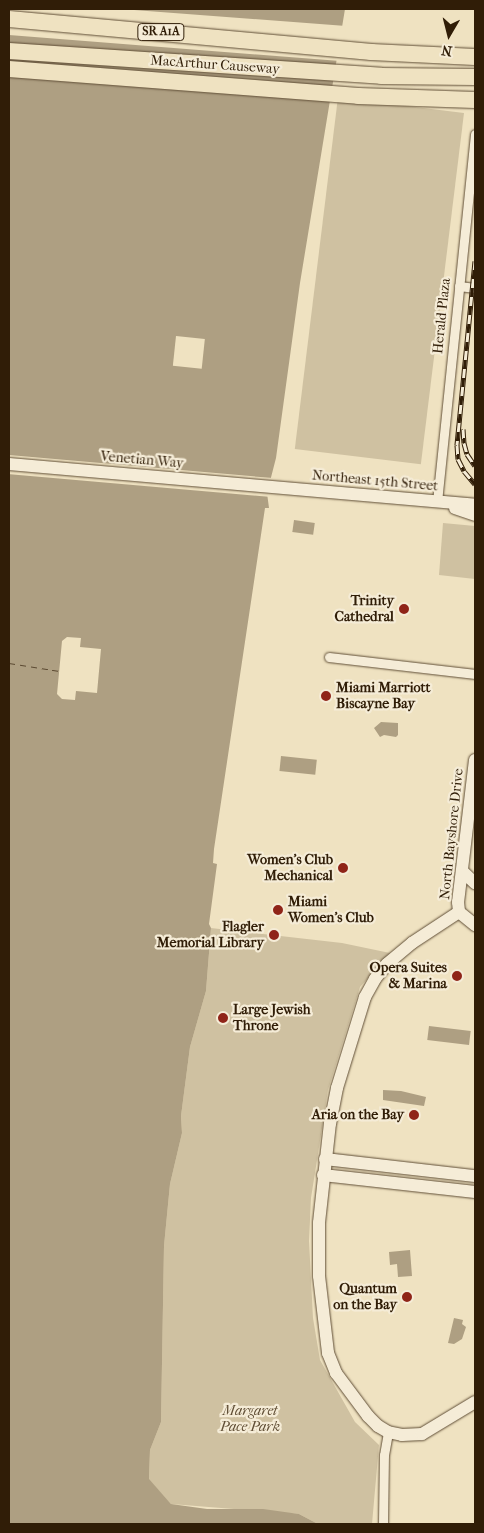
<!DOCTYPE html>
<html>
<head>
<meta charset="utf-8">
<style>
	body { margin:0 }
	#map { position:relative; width:484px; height:1533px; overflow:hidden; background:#efe2c1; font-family:"IM FELL French Canon",serif }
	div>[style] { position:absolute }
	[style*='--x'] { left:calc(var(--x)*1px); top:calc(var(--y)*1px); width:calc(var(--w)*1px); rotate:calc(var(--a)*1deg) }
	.green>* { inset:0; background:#cfc1a1; transform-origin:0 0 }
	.water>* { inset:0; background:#ae9f82; transform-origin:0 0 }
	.pier>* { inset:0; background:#efe2c1; transform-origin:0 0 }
	.ferry>* { height:1px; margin-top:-0.5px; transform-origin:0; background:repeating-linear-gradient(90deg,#5c4a32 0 6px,transparent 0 11px) }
	.roads { filter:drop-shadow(0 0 1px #604e36) drop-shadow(0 0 1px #604e36) }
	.street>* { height:9px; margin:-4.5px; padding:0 4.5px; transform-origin:4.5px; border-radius:4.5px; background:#f5ecd7 }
	.secondary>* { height:12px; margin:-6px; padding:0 6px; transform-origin:6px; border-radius:6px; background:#f5ecd7 }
	.highway>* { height:16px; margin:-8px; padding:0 8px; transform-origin:8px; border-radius:8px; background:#efe2c1 }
	.rail>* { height:5px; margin-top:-2.5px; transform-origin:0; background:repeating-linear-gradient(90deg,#f5ecd7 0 9px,#301d07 0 18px); box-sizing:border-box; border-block:1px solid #301d07 }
	.dots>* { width:14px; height:14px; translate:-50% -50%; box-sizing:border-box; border:2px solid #f5ecd7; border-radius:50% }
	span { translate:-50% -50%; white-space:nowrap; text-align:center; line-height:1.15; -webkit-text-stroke:4.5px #f5ecd7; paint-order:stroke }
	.shield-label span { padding:1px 4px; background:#f5ecd7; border:1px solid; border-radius:4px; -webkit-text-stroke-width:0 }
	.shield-label { font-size:12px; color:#301d07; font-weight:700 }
	.street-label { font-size:14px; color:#301d07 }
	.poi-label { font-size:14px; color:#301d07; font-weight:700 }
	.right { translate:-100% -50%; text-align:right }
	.left { translate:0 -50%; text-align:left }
	.park-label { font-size:14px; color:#604e35; font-style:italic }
	.frame { position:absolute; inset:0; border:10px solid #301d07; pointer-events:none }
	.north { position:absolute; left:424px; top:10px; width:50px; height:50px; -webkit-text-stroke:4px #f5ecd7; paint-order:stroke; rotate:188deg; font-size:14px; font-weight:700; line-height:20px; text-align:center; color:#301d07 }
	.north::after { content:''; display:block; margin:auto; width:18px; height:22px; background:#301d07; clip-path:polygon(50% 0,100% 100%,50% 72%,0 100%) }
</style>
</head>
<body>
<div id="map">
	<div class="green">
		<div style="left:464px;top:113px;width:354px;height:127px;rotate:97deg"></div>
		<div style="clip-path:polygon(443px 523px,475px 526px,475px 579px,439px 575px)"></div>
		<div style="clip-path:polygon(211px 928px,342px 943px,390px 953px,360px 987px,328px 1090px,311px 1198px,309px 1241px,313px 1318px,320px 1360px,355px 1422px,379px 1445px,372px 1524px,318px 1524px,299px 1514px,171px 1504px,149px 1480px,150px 1450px,161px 1422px,164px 1246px,170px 1184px,182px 1133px,181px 1116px,190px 1047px,206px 991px)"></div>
	</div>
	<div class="water">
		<div style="clip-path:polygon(9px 9px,345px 9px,300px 283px,276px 458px,267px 493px,269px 508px,265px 508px,214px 849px,213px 863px,217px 864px,209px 924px,211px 928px,206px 991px,190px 1047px,181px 1116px,182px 1133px,170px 1184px,164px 1246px,161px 1422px,150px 1450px,149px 1479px,171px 1504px,207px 1509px,263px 1509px,299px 1514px,318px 1524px,9px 1524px)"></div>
		<div style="left:294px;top:520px;width:21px;height:12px;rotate:8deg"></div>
		<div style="clip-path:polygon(381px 722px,398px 723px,398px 735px,396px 737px,384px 735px,380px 737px,374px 728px)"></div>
		<div style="left:281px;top:756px;width:36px;height:15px;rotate:6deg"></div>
		<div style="left:429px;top:1026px;width:42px;height:14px;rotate:7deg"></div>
		<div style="clip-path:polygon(383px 1090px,401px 1091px,426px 1097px,424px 1106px,383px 1100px)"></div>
		<div style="clip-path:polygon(410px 1250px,412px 1276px,398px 1277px,397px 1264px,390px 1265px,389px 1252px)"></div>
		<div style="clip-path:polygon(454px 1318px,463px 1320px,462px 1324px,466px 1327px,462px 1339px,454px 1344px,448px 1343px)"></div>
	</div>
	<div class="pier">
		<div style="clip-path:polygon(9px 9px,121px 9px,346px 26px,340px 61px,9px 35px)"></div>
		<div style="left:176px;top:336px;width:29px;height:30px;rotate:6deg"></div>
		<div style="left:9px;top:455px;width:265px;height:19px;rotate:5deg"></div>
		<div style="clip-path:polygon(67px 637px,81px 638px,80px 647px,101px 649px,97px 693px,76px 691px,75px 700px,62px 699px,57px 694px,62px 641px)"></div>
	</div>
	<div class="ferry">
		<div style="--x:9;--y:663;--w:51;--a:9.1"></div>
	</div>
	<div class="roads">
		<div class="street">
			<div style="--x:459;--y:286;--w:16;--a:7"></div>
			<div style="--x:437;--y:502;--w:370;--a:-84.1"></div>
			<div style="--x:329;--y:657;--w:147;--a:6.6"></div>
			<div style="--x:383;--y:1524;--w:69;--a:-89.2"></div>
			<div style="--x:384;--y:1455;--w:23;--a:-80"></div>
		</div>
		<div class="secondary">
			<div style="--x:9;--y:464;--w:468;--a:5"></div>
			<div style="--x:455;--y:508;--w:21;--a:19"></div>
			<div style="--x:475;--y:760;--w:143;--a:96.8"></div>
			<div style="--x:458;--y:902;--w:10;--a:84"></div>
			<div style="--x:459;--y:912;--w:21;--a:39"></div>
			<div style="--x:462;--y:871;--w:18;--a:43"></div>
			<div style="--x:459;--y:912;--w:56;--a:146.6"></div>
			<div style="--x:412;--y:943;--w:33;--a:140"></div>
			<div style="--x:387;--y:964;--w:19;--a:129"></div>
			<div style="--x:375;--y:979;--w:21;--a:119"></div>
			<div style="--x:365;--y:997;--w:95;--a:107.1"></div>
			<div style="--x:337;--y:1088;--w:36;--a:101"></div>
			<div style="--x:330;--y:1123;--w:101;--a:96.3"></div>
			<div style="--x:319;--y:1223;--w:53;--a:90"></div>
			<div style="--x:319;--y:1276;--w:78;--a:83.3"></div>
			<div style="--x:328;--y:1353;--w:22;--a:68"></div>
			<div style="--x:336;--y:1373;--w:54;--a:53.3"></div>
			<div style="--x:368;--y:1416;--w:14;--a:45"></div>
			<div style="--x:378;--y:1426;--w:12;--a:31"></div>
			<div style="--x:388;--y:1432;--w:14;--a:12"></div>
			<div style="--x:402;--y:1435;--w:20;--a:-3"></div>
			<div style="--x:422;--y:1434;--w:62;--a:-31.1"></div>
			<div style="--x:325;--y:1159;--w:151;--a:6.5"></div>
			<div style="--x:323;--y:1175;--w:153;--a:6.4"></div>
		</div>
		<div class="highway">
			<div style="--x:9;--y:19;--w:364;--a:5.2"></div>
			<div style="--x:371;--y:52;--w:104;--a:2.8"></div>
			<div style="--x:9;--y:51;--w:373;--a:3.8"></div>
			<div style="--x:381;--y:76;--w:94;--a:0.6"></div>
			<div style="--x:9;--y:69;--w:350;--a:4.4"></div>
			<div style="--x:358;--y:96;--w:117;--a:2"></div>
		</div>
	</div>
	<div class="rail">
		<div style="--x:475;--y:261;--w:185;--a:95.6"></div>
		<div style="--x:457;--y:445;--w:14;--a:86"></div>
		<div style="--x:458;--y:459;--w:13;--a:63"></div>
		<div style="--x:464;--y:471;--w:17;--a:50"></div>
		<div style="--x:463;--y:429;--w:14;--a:86"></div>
		<div style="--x:464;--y:443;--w:11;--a:75"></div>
		<div style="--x:467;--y:454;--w:14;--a:56"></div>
	</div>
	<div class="dots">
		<div style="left:404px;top:609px;background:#8f2418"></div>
		<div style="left:326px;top:696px;background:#8f2418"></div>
		<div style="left:343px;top:868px;background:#8f2418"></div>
		<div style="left:278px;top:910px;background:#8f2418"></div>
		<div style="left:274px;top:935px;background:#8f2418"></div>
		<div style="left:457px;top:976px;background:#8f2418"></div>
		<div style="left:223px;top:1018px;background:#8f2418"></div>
		<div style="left:414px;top:1115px;background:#8f2418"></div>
		<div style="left:407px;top:1297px;background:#8f2418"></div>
	</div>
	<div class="shield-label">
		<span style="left:161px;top:32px">SR A1A</span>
	</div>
	<div class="street-label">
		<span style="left:215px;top:65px;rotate:4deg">MacArthur Causeway</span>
		<span style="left:442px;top:316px;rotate:-84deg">Herald Plaza</span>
		<span style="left:142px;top:460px;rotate:5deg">Venetian Way</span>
		<span style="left:375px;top:481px;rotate:5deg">Northeast 15th Street</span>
		<span style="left:452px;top:834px;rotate:-84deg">North Bayshore Drive</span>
	</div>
	<div class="poi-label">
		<span class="right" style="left:394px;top:609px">Trinity<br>Cathedral</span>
		<span class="left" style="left:336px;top:696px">Miami Marriott<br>Biscayne Bay</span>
		<span class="right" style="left:333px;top:868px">Women's Club<br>Mechanical</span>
		<span class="left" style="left:288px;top:910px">Miami<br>Women's Club</span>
		<span class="right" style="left:264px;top:935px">Flagler<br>Memorial Library</span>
		<span class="right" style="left:447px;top:976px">Opera Suites<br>&amp; Marina</span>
		<span class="left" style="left:233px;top:1018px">Large Jewish<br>Throne</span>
		<span class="right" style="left:404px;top:1115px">Aria on the Bay</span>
		<span class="right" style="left:397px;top:1297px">Quantum<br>on the Bay</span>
	</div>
	<div class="park-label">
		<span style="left:250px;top:1419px">Margaret<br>Pace Park</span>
	</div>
	<div class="frame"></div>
	<div class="north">N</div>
</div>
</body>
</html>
